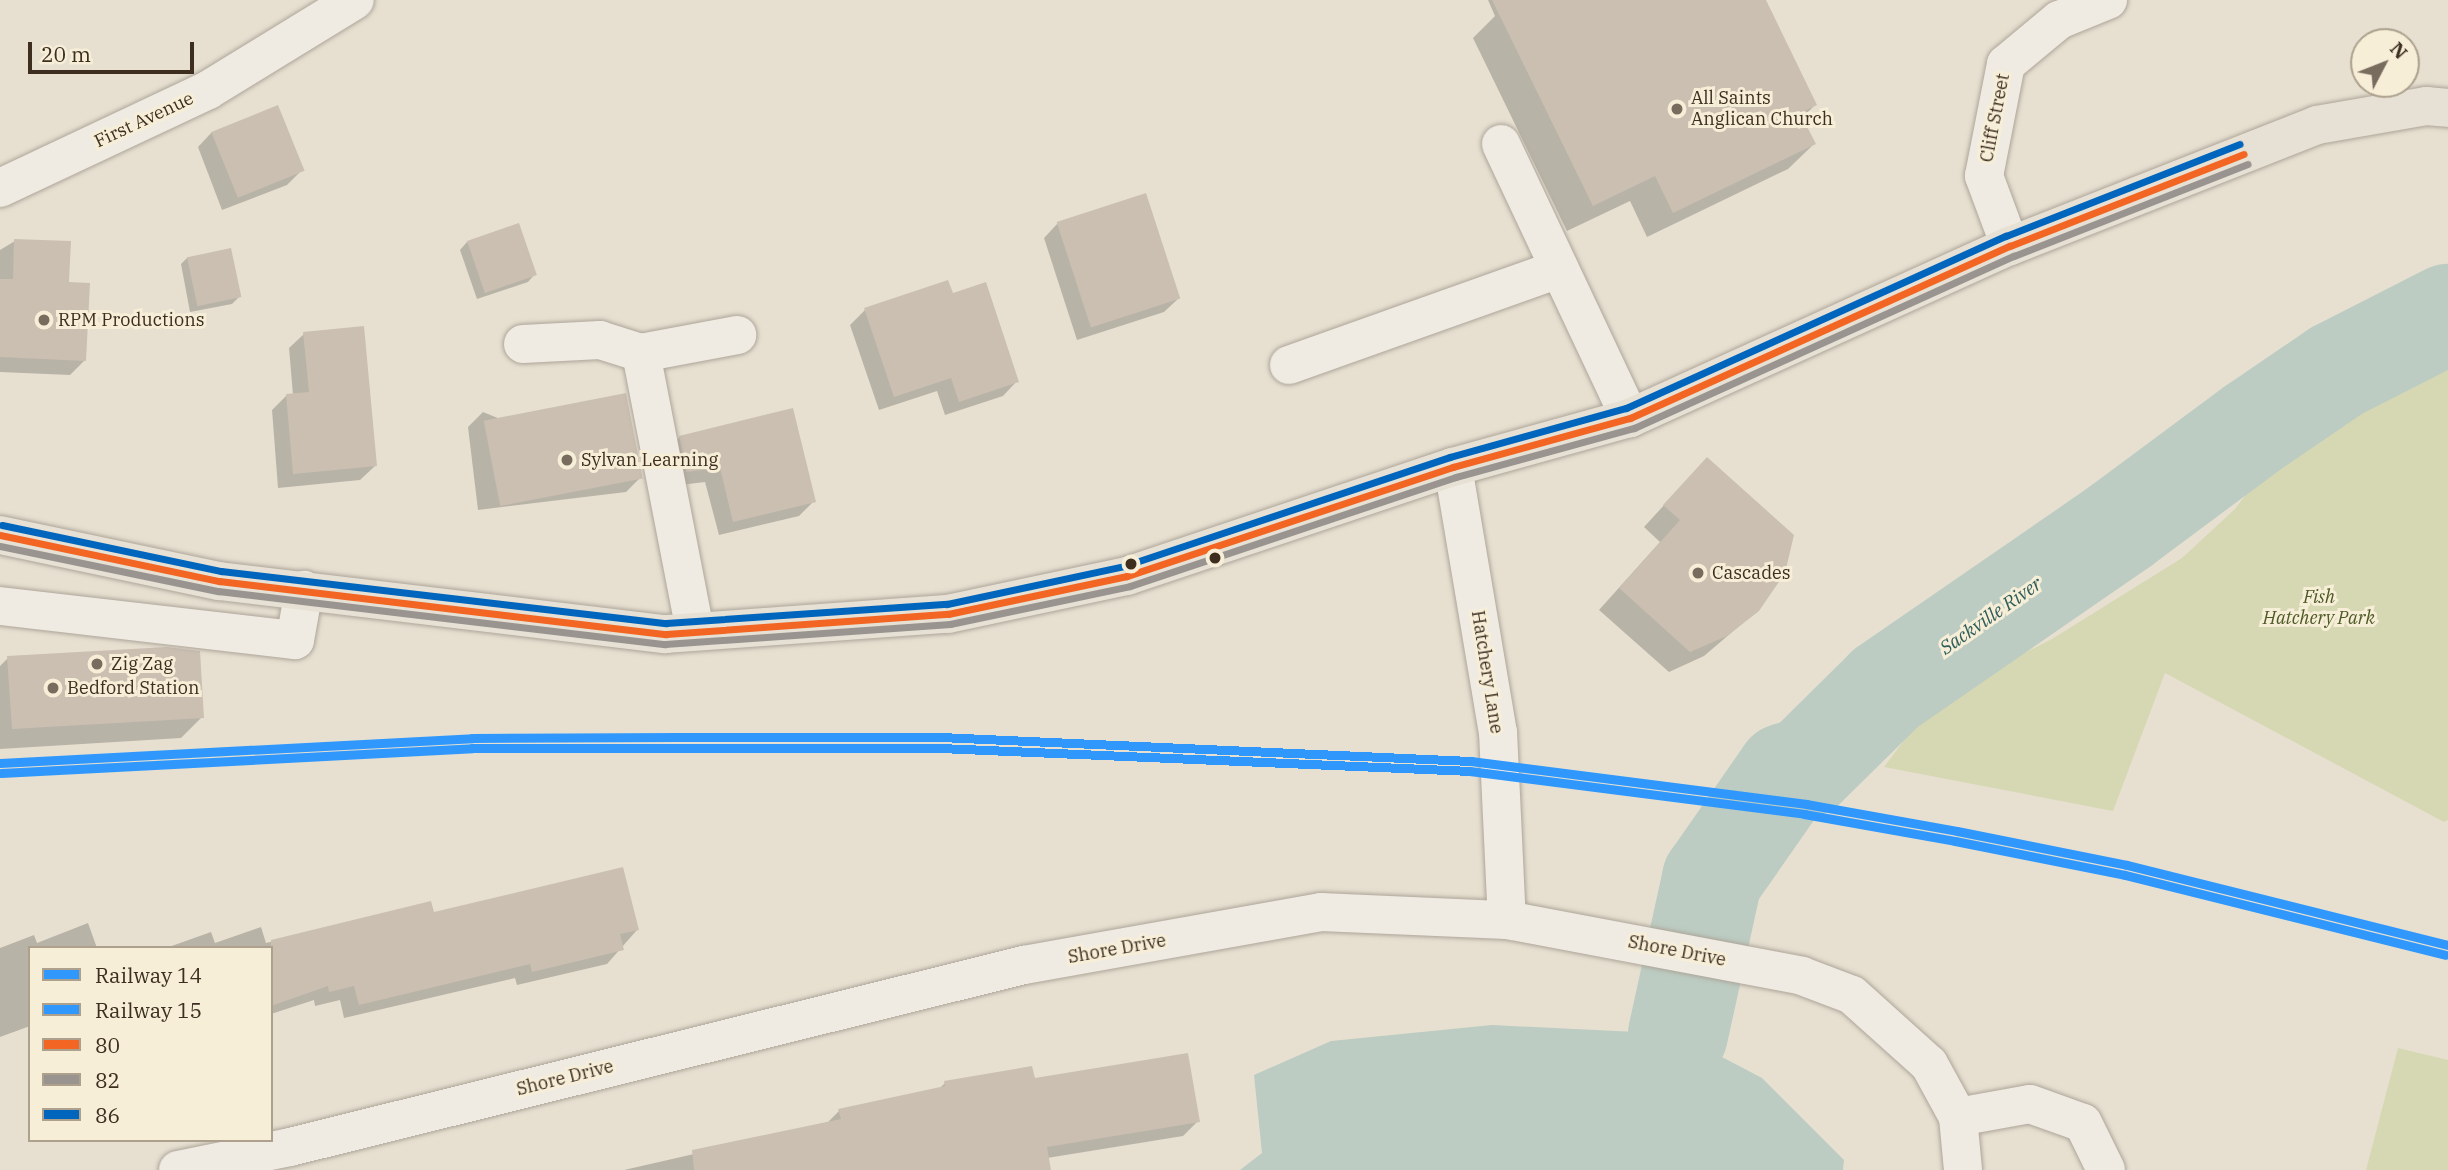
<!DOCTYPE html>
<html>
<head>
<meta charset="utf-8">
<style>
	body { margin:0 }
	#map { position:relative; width:2448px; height:1170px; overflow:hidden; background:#e7e0d1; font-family:"IBM Plex Serif",serif }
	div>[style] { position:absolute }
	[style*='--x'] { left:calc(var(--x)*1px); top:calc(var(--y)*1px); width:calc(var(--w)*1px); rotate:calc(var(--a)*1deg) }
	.green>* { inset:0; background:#d6d7b3 }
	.water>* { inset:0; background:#bcccc2 }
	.shadow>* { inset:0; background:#0003 }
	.river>* { height:100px; margin:-50px; padding:0 50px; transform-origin:50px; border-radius:50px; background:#bcccc2 }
	.building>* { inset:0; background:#cbbfb2; transform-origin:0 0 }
	.roads { filter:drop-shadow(0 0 2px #ada599) drop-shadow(0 0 2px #ada599) }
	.minor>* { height:38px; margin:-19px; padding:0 19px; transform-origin:19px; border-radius:19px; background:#efebe3 }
	.major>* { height:38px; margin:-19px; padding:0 19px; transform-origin:19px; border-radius:19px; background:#e6e1d4 }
	.bus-1>* { height:7px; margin:-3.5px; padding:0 3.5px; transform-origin:3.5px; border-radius:3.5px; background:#f26522 }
	.bus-2>* { height:7px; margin:-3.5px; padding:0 3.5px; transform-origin:3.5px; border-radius:3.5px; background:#999490 }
	.bus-3>* { height:7px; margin:-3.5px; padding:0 3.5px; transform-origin:3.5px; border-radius:3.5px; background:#0065bd }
	.rail-1>* { height:9px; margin:-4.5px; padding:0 4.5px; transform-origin:4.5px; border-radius:4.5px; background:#3098fc }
	.rail-2>* { height:9px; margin:-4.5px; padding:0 4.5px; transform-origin:4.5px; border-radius:4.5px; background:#3098fc }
	.dots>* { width:19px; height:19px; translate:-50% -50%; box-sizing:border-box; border:4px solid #f7eed8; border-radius:50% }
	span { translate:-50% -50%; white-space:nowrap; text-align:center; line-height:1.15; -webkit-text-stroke:6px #f7eed8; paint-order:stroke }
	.poi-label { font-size:18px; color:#3d2e20 }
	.left { translate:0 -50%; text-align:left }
	.street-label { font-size:18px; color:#3d2e20 }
	.park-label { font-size:18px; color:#4d5a26; font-style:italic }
	.water-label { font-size:19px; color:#2f5d5a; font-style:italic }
	.legend { position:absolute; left:28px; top:946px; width:245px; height:196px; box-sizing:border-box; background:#f7eed8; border:2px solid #ada18e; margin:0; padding:9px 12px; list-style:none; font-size:21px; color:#3d2e20 }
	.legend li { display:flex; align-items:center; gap:14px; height:35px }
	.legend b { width:35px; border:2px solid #ada18e }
	.north { position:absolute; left:2350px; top:28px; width:70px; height:70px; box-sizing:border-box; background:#f7eed8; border:2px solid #ada18e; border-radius:50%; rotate:48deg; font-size:19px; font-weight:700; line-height:28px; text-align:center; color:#3d2e20 }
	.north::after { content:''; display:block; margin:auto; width:24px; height:32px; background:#786c5e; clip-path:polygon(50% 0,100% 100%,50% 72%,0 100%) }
	.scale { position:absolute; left:28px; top:42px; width:166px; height:32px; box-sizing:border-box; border:4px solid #3d2e20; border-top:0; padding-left:9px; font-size:21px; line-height:24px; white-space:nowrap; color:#3d2e20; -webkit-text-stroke:5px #f7eed8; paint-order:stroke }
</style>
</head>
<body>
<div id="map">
	<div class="green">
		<div style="clip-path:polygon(2448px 313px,2448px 820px,2444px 822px,2165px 673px,2113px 811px,1884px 767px,1908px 735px,1962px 685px,2052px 639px,2182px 558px,2235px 509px,2294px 431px,2337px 388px,2393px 341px,2433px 328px)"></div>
		<div style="clip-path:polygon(2398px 1048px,2448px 1060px,2448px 1170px,2366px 1170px)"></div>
	</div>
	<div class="water">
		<div style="clip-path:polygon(1492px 1025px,1678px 1034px,1762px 1078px,1844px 1160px,1843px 1170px,1240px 1170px,1262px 1153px,1254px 1075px,1331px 1041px)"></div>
	</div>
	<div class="shadow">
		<div style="clip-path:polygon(1488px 0,1764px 0,1815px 105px,1801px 119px,1814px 144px,1788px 169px,1647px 237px,1630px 201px,1567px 231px,1473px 38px,1495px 16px)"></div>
		<div style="clip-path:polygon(212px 132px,302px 170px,287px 185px,222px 210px,198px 147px)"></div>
		<div style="clip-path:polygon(1058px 223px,1179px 298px,1164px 312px,1077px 340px,1044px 238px)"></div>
		<div style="clip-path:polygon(15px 241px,67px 284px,85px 360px,70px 375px,0 372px,0 250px)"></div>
		<div style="clip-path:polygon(467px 242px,535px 274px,528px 282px,477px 299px,460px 250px)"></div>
		<div style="clip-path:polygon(188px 257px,239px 297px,232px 304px,190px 312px,181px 264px)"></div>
		<div style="clip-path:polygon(952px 295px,1017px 381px,1003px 396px,945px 415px,937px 391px,879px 410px,850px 325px,865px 310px)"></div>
		<div style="clip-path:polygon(304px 334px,375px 466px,360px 480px,278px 488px,272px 410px,286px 396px,293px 395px,289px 348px)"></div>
		<div style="clip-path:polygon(483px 412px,641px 477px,626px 492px,478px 510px,468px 427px)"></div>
		<div style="clip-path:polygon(680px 437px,814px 501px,799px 516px,719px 535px,705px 482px,672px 486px,665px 452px)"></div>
		<div style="clip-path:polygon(1687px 480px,1758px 610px,1704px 656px,1669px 672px,1599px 610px,1660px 542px,1644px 527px)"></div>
		<div style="clip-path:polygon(8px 658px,202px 717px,181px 738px,0 749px,0 666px)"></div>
		<div style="clip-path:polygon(430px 904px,432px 915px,637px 930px,607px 964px,517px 985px,515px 978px,344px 1018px,340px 1000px,315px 1006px,314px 1000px,271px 1014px,271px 948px,166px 948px,211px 932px,215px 943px,261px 927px,266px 943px)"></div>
		<div style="clip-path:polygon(88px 923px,97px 948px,30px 948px,30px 1026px,0 1037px,0 948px,34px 935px,37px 943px)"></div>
		<div style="clip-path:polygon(1033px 1080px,1198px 1121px,1183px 1136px,1047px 1158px,1049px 1170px,624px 1170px,826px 1124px,839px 1111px,939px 1089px,945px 1083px)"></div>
	</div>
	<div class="river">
		<div style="--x:1678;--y:1034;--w:159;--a:-77.6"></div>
		<div style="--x:1712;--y:879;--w:129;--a:-55.1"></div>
		<div style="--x:1786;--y:773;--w:21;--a:-17"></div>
		<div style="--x:1806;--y:767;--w:112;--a:-44.6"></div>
		<div style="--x:1886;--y:688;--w:287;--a:-34.6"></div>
		<div style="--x:2122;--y:525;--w:164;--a:-36.6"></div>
		<div style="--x:2254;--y:427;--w:99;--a:-34.3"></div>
		<div style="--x:2336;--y:371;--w:126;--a:-27"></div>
	</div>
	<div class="building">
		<div style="clip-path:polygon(1492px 0,1766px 0,1817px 105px,1800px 113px,1816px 144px,1673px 213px,1655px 176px,1593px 206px)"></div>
		<div style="left:278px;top:105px;width:71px;height:72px;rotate:68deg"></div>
		<div style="left:1146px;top:193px;width:111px;height:94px;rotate:72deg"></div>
		<div style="left:519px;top:223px;width:55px;height:55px;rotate:71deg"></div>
		<div style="clip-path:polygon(14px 239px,71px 241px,69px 282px,90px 283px,86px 361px,0 357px,0 279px,13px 279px)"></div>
		<div style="left:231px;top:248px;width:50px;height:45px;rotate:78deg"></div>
		<div style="clip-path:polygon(948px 280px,953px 293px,986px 282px,1019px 382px,959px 402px,951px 378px,894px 397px,864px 308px)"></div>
		<div style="clip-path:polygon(364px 326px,377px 466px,293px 474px,286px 394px,309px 392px,303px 332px)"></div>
		<div style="left:626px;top:393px;width:87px;height:145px;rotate:79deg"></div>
		<div style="clip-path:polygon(793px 408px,816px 502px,733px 522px,720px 468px,686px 472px,679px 436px)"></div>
		<div style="clip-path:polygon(1707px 457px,1794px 535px,1785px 573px,1759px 611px,1727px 636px,1690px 652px,1619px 588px,1680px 520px,1663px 505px)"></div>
		<div style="clip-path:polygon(167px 647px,200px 651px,204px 718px,12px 729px,7px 656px)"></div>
		<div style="clip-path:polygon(623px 867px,639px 930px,620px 934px,624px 950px,532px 972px,530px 964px,359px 1005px,354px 986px,329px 992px,328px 986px,271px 1006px,271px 940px,431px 901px,434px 912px)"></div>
		<div style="clip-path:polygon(1188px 1053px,1200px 1122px,1047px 1147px,1051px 1170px,694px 1170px,692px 1150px,841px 1119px,838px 1109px,945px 1086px,944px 1081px,1032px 1066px,1035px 1078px)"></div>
	</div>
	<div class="roads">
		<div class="minor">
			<div style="--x:1501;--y:144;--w:303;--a:64.8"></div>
			<div style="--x:0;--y:188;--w:230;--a:-25.2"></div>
			<div style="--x:208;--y:90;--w:172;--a:-31.5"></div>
			<div style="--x:2010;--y:246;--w:75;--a:-110.4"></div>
			<div style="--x:1984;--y:176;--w:114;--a:-78.9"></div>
			<div style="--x:2006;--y:64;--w:69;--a:-39.7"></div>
			<div style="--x:2059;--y:20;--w:53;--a:-22.2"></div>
			<div style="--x:523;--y:344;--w:77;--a:-3"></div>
			<div style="--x:600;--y:340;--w:43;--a:17.6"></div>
			<div style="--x:641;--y:353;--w:98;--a:-10.6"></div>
			<div style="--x:641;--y:353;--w:283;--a:79"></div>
			<div style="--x:1289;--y:365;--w:287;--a:-19.6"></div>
			<div style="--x:1453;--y:467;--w:269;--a:80.4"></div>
			<div style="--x:1498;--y:732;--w:188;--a:87.3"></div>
			<div style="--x:0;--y:606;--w:297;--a:6.6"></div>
			<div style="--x:295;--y:640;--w:51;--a:-79.8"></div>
			<div style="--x:1958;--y:1117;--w:73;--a:-10.2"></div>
			<div style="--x:2030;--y:1104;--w:56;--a:19.7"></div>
			<div style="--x:2083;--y:1123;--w:52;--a:63.9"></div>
			<div style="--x:178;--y:1170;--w:114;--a:-11.6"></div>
			<div style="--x:290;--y:1147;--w:756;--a:-13.93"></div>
			<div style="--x:1024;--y:965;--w:302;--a:-10.1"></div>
			<div style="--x:1321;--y:912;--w:186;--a:2.5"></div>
			<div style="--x:1507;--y:920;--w:300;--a:10.7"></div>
			<div style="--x:1802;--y:976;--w:53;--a:20.8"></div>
			<div style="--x:1852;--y:995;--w:103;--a:41.9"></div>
			<div style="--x:1929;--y:1064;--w:60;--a:61.3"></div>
			<div style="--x:1958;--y:1117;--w:53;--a:84.6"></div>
		</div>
		<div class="major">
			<div style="--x:0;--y:535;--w:224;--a:11.9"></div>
			<div style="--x:219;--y:581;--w:450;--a:6.8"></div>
			<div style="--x:666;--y:634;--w:283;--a:-4.1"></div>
			<div style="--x:948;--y:614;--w:183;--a:-12"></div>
			<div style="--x:1127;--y:576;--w:344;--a:-18.5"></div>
			<div style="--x:1453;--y:467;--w:184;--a:-15.5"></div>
			<div style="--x:1630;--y:418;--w:417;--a:-24.4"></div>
			<div style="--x:2010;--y:246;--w:330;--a:-21.5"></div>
			<div style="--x:2317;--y:125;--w:111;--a:-9.9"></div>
			<div style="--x:2426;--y:106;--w:22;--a:5"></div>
		</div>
	</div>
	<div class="bus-1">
		<div style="--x:0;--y:535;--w:224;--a:11.9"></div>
		<div style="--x:219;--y:581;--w:450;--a:6.8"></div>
		<div style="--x:666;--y:634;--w:283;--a:-4.1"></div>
		<div style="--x:948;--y:614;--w:183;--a:-12"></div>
		<div style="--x:1127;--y:576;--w:344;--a:-18.5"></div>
		<div style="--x:1453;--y:467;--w:184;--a:-15.5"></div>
		<div style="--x:1630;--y:418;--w:417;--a:-24.4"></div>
		<div style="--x:2010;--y:246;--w:251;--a:-21.5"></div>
	</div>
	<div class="bus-2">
		<div style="--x:0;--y:546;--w:223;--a:11.7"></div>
		<div style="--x:218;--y:591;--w:450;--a:6.8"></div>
		<div style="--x:665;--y:644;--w:286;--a:-4"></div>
		<div style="--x:950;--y:624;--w:184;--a:-11.9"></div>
		<div style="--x:1130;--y:586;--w:344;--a:-18.5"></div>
		<div style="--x:1456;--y:477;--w:185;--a:-15.4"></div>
		<div style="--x:1634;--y:428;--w:417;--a:-24.4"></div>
		<div style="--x:2014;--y:256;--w:251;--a:-21.5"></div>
	</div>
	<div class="bus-3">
		<div style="--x:2;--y:525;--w:224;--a:11.9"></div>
		<div style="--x:221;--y:571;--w:448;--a:6.7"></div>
		<div style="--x:666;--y:623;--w:282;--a:-3.9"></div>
		<div style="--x:947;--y:604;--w:181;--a:-12.1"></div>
		<div style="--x:1124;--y:566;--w:344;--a:-18.5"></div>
		<div style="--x:1450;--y:457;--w:183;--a:-15.6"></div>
		<div style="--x:1626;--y:408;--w:417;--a:-24.4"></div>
		<div style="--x:2006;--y:236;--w:251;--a:-21.5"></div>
	</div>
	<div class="rail-1">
		<div style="--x:0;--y:763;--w:473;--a:-3"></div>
		<div style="--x:472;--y:738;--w:207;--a:-0.3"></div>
		<div style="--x:679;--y:737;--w:261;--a:0"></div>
		<div style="--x:940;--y:737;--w:532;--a:2.59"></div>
		<div style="--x:1471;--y:761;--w:338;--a:7.3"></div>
		<div style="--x:1806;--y:804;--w:153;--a:10.1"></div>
		<div style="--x:1957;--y:831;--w:173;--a:11.3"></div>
		<div style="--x:2127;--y:865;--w:331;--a:14"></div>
	</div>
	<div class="rail-2">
		<div style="--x:1;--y:773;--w:472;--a:-3"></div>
		<div style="--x:472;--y:748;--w:468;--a:0"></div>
		<div style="--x:940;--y:748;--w:530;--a:2.48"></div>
		<div style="--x:1470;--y:771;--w:337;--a:7.3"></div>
		<div style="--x:1804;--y:814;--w:153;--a:10.1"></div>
		<div style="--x:1955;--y:841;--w:173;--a:11.3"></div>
		<div style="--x:2125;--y:875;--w:330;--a:14"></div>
	</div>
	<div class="dots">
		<div style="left:1677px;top:109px;background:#786c5e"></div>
		<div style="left:44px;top:320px;background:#786c5e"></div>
		<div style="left:567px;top:460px;background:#786c5e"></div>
		<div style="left:1215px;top:558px;background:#3d2e20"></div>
		<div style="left:1131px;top:564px;background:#3d2e20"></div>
		<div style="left:1698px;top:573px;background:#786c5e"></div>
		<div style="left:97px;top:664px;background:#786c5e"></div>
		<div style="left:53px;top:688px;background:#786c5e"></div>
	</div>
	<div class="poi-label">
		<span class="left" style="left:1691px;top:109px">All Saints<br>Anglican Church</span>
		<span class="left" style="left:58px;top:320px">RPM Productions</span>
		<span class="left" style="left:581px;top:460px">Sylvan Learning</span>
		<span class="left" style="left:1712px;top:573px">Cascades</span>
		<span class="left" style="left:111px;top:664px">Zig Zag</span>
		<span class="left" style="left:67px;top:688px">Bedford Station</span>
	</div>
	<div class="street-label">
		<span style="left:1995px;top:118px;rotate:-79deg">Cliff Street</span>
		<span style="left:144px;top:120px;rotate:-25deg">First Avenue</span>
		<span style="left:1487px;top:672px;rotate:81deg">Hatchery Lane</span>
		<span style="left:1117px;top:949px;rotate:-10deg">Shore Drive</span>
		<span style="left:1677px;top:951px;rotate:11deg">Shore Drive</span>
		<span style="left:565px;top:1078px;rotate:-14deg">Shore Drive</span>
	</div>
	<div class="park-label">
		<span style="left:2319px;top:608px">Fish<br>Hatchery Park</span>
	</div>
	<div class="water-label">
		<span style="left:1991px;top:616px;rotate:-35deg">Sackville River</span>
	</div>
	<ul class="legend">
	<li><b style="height:9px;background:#3098fc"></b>Railway 14</li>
	<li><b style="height:9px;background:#3098fc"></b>Railway 15</li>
	<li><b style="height:9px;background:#f26522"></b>80</li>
	<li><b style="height:9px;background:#999490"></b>82</li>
	<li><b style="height:9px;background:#0065bd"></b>86</li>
	</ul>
	<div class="north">N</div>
	<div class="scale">20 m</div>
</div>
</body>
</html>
